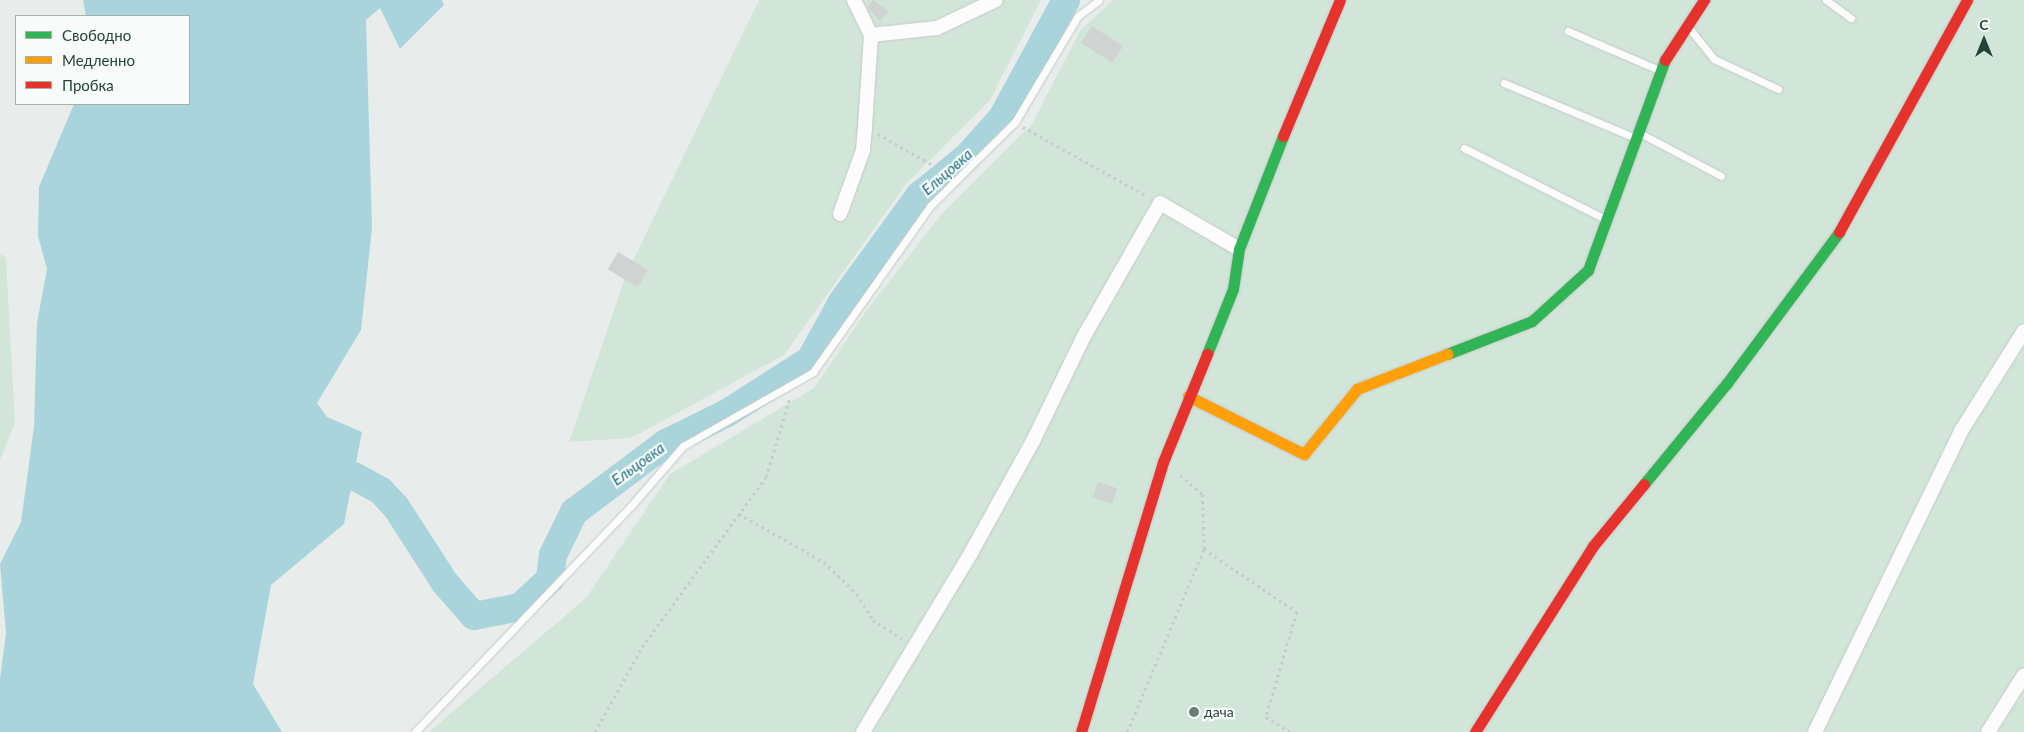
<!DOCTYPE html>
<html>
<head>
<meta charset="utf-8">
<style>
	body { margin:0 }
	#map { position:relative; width:2024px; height:732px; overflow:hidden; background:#e8edeb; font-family:Lato,sans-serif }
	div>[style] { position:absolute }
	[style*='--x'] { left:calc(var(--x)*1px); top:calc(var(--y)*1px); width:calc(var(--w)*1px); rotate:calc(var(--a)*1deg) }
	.green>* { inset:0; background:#d1e6d8 }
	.water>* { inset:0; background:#a9d4db }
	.river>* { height:28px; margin:-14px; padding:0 14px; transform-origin:14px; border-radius:14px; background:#a9d4db }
	.building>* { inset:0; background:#cfd4d2; transform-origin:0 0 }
	.path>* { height:2.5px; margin-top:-1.25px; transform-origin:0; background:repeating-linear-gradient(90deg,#c3ccca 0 2.5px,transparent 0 6.5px) }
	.roads { filter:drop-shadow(0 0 1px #c5cac8) drop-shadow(0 0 1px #c5cac8) }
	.lane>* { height:7px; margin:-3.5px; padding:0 3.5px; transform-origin:3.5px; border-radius:3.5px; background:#fcfcfc }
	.street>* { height:14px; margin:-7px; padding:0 7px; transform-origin:7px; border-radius:7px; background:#fcfcfc }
	.fast>* { height:11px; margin:-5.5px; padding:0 5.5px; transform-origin:5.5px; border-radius:5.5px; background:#30b455 }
	.slow>* { height:11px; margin:-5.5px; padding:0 5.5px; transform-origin:5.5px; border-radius:5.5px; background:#ff9f0a }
	.jam>* { height:11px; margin:-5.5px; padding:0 5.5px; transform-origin:5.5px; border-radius:5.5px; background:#e5322d }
	.dots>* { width:14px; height:14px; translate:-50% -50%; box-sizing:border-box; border:2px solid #f7fbf9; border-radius:50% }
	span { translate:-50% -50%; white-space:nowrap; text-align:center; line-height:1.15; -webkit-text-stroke:4.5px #f7fbf9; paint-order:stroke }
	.poi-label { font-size:14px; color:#24423a }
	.left { translate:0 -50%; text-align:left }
	.water-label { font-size:15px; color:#1c6f80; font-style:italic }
	.legend { position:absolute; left:15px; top:15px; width:175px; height:90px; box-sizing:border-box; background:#f7fbf9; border:1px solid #a3b1ad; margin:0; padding:6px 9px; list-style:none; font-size:15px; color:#24423a }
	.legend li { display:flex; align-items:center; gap:10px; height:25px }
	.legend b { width:25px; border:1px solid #a3b1ad }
	.north { position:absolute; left:1959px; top:15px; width:50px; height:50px; -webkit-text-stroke:4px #f7fbf9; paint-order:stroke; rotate:0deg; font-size:14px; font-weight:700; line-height:20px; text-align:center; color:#24423a }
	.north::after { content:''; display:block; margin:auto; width:18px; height:22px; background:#24423a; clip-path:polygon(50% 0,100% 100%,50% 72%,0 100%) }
</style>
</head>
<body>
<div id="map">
	<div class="green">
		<div style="clip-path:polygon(759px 0,1041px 0,990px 100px,906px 184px,784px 355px,631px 438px,569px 442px,626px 275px)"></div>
		<div style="clip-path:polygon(1113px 0,2024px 0,2024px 732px,429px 732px,586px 598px,670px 474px,814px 388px,866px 311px,940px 216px,1032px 124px,1080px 31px)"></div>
		<div style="clip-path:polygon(0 254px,6px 258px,15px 423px,0 460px)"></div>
	</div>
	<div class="water">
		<div style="clip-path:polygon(83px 0,442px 0,444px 5px,400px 49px,380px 8px,366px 20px,372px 228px,361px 330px,317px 403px,327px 417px,362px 432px,344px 524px,271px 585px,253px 684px,282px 732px,0 732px,0 679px,6px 633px,0 564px,21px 522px,34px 427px,37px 323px,47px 269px,38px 236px,39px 187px,74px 104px,189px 104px,189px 16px,86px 16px)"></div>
	</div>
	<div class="river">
		<div style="--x:319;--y:485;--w:36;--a:-14"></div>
		<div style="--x:354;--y:476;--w:31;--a:29"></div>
		<div style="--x:381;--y:491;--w:22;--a:47"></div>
		<div style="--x:396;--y:507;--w:90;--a:57.2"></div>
		<div style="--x:445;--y:583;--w:44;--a:48.7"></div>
		<div style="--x:474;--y:616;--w:47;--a:-11.1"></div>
		<div style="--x:520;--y:607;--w:41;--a:-43"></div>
		<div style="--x:550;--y:579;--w:24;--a:-83"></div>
		<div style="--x:553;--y:555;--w:48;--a:-64"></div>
		<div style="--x:574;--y:512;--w:115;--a:-36.9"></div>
		<div style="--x:666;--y:443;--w:68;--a:-26.2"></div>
		<div style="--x:727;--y:413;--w:98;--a:-32.6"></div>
		<div style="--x:810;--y:360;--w:66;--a:-61.1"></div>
		<div style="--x:842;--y:302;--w:131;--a:-54"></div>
		<div style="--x:919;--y:196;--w:60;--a:-39"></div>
		<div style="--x:966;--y:158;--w:54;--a:-48"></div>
		<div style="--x:1002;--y:118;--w:134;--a:-61.5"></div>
	</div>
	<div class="building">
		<div style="clip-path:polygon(873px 0,889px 11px,880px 21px,867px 7px)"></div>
		<div style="left:1092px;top:26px;width:37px;height:20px;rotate:33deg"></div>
		<div style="left:618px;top:252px;width:35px;height:20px;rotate:31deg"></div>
		<div style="left:1098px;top:482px;width:20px;height:16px;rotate:18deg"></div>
	</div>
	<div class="path">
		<div style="--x:1023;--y:127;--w:142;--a:29.1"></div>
		<div style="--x:878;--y:134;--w:79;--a:29.5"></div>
		<div style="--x:739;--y:514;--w:98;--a:29.5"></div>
		<div style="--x:824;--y:562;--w:46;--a:44.1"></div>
		<div style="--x:857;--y:594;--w:31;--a:58"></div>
		<div style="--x:873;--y:620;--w:35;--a:33"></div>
		<div style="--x:1204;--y:549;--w:112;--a:34.1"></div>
		<div style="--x:1297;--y:612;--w:109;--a:106.4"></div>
		<div style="--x:1266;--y:717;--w:28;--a:32"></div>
		<div style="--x:595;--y:732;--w:97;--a:-61.1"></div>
		<div style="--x:642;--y:647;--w:210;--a:-53.9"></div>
		<div style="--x:766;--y:477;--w:84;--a:-73.3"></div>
		<div style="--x:1127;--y:732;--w:199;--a:-67.2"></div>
		<div style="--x:1204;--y:549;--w:55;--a:-92.1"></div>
		<div style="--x:1202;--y:494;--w:31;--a:-140"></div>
	</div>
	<div class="roads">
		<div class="lane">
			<div style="--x:1826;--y:0;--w:31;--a:36"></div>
			<div style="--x:1689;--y:28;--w:40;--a:51"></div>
			<div style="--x:1714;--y:59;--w:71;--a:25.1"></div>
			<div style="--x:1568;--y:31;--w:99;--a:23.2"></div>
			<div style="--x:1504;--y:83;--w:140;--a:22.7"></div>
			<div style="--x:1638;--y:132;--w:94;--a:27.9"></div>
			<div style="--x:1464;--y:148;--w:156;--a:26.7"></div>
			<div style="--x:415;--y:732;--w:313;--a:-46.3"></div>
			<div style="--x:631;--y:506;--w:79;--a:-49.1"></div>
			<div style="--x:683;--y:446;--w:150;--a:-29.6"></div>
			<div style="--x:813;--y:372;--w:203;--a:-54.8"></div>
			<div style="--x:930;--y:206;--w:120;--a:-44.7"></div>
			<div style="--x:1015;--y:122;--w:123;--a:-59.3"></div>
			<div style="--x:1078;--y:16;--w:26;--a:-37"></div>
		</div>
		<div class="street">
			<div style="--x:871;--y:35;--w:66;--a:-6.1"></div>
			<div style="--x:937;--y:28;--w:65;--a:-25.4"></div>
			<div style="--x:840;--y:214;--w:68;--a:-70.2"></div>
			<div style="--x:863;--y:150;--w:24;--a:-85"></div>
			<div style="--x:865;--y:126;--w:91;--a:-86.2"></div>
			<div style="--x:871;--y:35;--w:39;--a:-116"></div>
			<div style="--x:863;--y:732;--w:211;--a:-58.9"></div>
			<div style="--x:972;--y:551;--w:128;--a:-61"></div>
			<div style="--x:1034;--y:439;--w:112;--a:-64.1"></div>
			<div style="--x:1083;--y:338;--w:155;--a:-60.3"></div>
			<div style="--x:1160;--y:203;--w:91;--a:30.2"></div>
			<div style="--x:1815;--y:732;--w:335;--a:-64.1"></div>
			<div style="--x:1961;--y:431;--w:118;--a:-57.8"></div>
			<div style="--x:1988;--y:732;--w:67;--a:-57.7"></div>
		</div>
		<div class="fast">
			<div style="--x:1207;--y:354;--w:70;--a:-68.2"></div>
			<div style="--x:1233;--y:289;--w:40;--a:-81.5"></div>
			<div style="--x:1239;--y:249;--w:121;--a:-68.7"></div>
			<div style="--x:1447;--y:354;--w:91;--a:-21.2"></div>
			<div style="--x:1532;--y:321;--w:76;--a:-42.3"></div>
			<div style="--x:1588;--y:270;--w:224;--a:-69.9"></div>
			<div style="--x:1644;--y:484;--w:131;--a:-50.6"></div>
			<div style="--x:1727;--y:383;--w:188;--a:-53.4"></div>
		</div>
		<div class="slow">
			<div style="--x:1188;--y:396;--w:130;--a:26.6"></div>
			<div style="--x:1304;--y:454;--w:84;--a:-50.8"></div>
			<div style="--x:1357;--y:389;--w:97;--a:-21.3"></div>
		</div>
		<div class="jam">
			<div style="--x:1665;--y:60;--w:72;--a:-57"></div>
			<div style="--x:1283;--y:136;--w:147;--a:-67.3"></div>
			<div style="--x:1839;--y:232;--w:265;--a:-61.1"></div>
			<div style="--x:1081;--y:732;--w:282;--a:-73.1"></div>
			<div style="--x:1163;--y:462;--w:117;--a:-67.8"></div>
			<div style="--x:1475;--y:732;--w:220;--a:-57.6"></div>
			<div style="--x:1593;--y:546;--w:80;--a:-50.6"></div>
		</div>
	</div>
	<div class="dots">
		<div style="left:1194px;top:712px;background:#697e78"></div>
	</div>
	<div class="poi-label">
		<span class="left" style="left:1204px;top:712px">дача</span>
	</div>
	<div class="water-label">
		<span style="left:947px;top:172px;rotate:-41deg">Ельцовка</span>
		<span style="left:638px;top:464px;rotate:-36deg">Ельцовка</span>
	</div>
	<ul class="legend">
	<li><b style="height:6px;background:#30b455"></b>Свободно</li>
	<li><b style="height:6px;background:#ff9f0a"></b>Медленно</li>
	<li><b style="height:6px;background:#e5322d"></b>Пробка</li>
	</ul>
	<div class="north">С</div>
</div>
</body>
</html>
